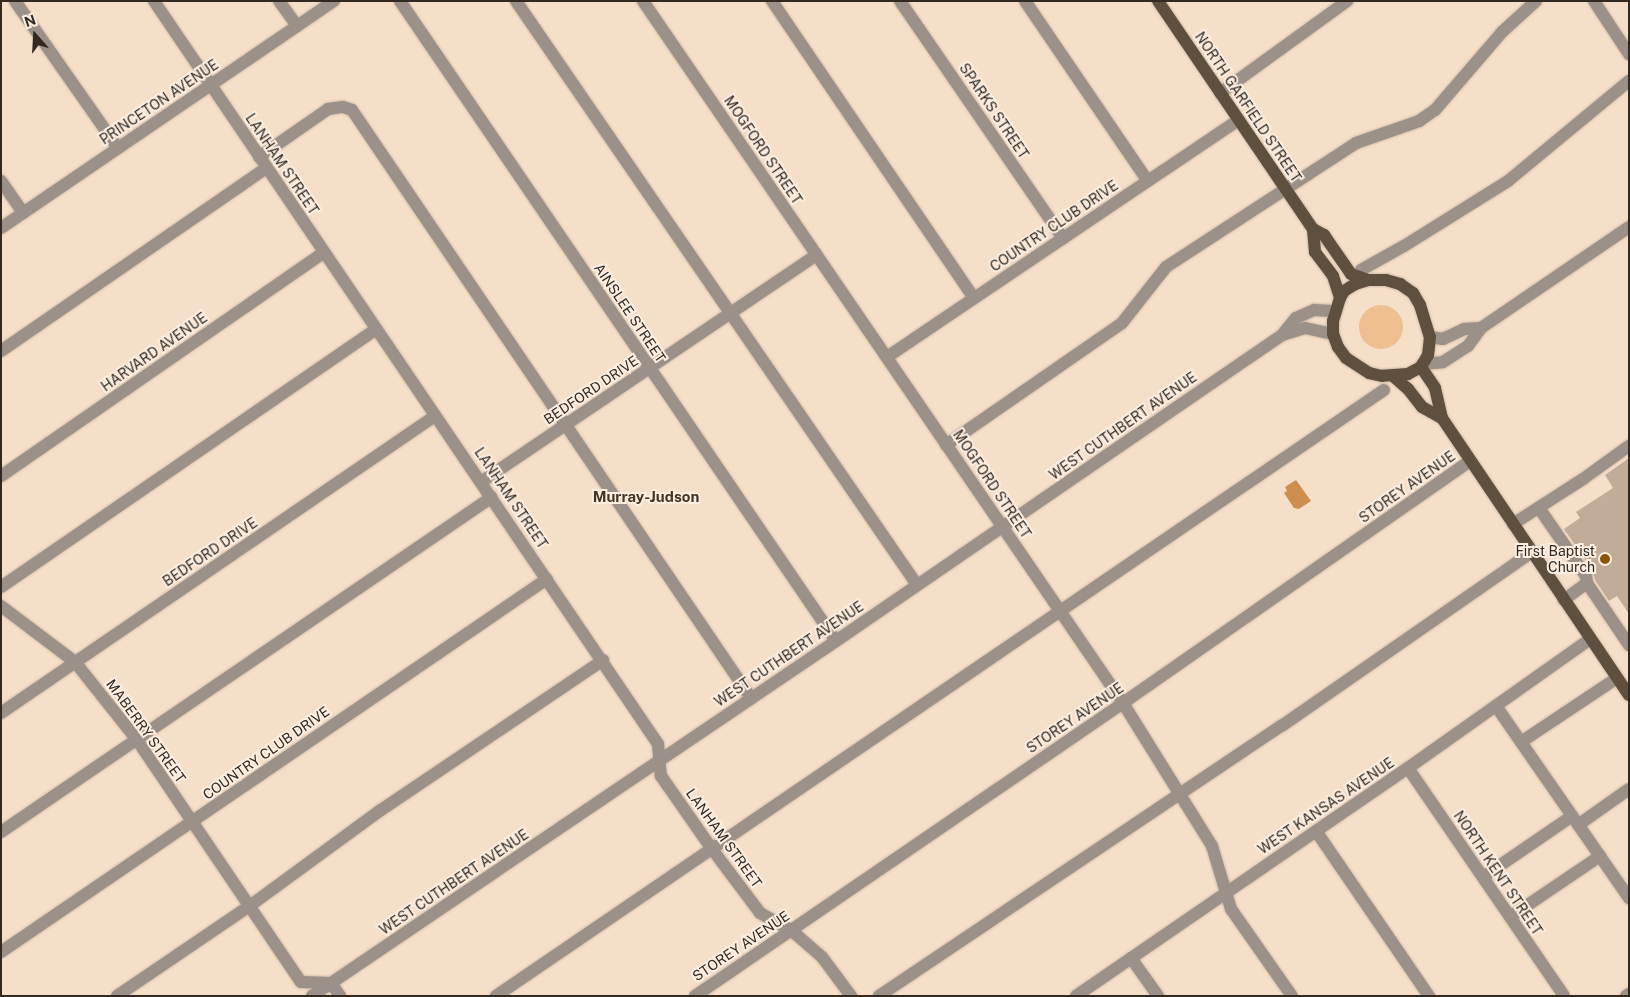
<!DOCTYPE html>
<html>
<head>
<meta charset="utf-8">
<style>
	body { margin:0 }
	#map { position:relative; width:1630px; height:997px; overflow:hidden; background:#f6dfc9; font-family:"Public Sans",sans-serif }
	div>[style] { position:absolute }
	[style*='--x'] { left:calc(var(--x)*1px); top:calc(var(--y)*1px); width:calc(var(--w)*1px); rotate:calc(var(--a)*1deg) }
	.green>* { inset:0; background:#eebf91 }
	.round { border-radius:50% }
	.water>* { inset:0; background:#ce8f4e }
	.building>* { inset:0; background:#c2ac97 }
	.roads { filter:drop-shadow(0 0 1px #cfbba7) drop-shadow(0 0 1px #cfbba7) }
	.minor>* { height:12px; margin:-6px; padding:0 6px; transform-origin:6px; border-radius:6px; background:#9b9188 }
	.major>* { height:12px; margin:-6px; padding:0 6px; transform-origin:6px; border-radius:6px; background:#5f4f3f }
	.dots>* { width:14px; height:14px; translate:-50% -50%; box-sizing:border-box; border:2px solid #fceee1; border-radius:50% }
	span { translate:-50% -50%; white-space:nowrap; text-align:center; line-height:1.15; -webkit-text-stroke:4px #fceee1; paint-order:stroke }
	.street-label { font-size:14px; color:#322a21 }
	.poi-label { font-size:14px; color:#322a21 }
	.right { translate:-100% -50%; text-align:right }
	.neighbourhood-label { font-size:15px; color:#453322; font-weight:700 }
	.frame { position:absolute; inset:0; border:2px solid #322a21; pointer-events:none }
	.north { position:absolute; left:10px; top:10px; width:50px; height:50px; -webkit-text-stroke:4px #fceee1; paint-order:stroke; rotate:341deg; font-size:14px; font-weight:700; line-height:20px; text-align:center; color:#322a21 }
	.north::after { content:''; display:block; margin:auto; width:18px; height:22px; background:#322a21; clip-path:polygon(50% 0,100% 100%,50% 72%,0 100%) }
</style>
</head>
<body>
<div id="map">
	<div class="green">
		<div class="round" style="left:1359px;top:305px;width:44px;height:44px"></div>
	</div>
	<div class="water">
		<div style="clip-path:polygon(1296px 480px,1311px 501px,1299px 509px,1294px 508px,1284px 493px,1287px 491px,1285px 487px)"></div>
	</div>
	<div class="building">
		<div style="clip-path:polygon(1629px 458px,1629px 614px,1617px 596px,1609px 601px,1595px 580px,1593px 571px,1564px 529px,1580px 518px,1576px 512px,1613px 488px,1605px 475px)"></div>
	</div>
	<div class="roads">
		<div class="minor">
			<div style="--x:15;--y:1;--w:179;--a:55"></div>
			<div style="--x:154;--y:1;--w:898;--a:55.85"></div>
			<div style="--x:658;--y:744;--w:32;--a:85"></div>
			<div style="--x:661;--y:776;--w:89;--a:55.1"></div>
			<div style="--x:712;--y:849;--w:80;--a:53.1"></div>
			<div style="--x:760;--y:913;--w:35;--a:29"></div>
			<div style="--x:791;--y:930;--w:41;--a:41.1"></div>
			<div style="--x:822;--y:957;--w:49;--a:53.4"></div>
			<div style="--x:279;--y:1;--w:31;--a:54"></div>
			<div style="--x:400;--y:1;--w:774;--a:55.74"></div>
			<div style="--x:516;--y:1;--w:708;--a:55.52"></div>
			<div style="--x:643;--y:1;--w:850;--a:55.64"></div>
			<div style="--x:1123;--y:703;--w:168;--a:58.1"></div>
			<div style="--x:1212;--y:846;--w:66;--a:73.2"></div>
			<div style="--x:1231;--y:909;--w:106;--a:55"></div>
			<div style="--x:772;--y:1;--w:359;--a:55.8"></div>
			<div style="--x:900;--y:1;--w:288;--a:55.5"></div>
			<div style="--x:1025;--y:1;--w:218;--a:55.7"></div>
			<div style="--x:1594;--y:1;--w:64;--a:56.6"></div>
			<div style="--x:1220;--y:93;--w:157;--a:-35.9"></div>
			<div style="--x:259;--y:157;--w:84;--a:-34.8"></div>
			<div style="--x:328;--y:109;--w:15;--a:-8"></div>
			<div style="--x:343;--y:107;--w:9;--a:18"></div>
			<div style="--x:352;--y:110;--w:711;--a:55.84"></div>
			<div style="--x:1;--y:181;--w:39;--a:55"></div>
			<div style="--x:1;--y:228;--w:403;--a:-34.3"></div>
			<div style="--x:1361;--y:270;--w:49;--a:-29.2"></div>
			<div style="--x:1404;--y:246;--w:123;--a:-32"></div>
			<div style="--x:1508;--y:181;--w:157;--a:-39.6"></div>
			<div style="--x:1282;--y:335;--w:24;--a:-17"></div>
			<div style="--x:1305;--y:328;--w:29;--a:12"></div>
			<div style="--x:1430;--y:337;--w:13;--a:9"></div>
			<div style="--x:1443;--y:339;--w:23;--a:-25"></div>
			<div style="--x:1464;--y:329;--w:17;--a:-3"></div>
			<div style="--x:1;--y:351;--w:322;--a:-34.6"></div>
			<div style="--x:887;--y:357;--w:424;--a:-34"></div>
			<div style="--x:1422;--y:364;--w:21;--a:-5"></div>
			<div style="--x:1443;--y:362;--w:30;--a:-33"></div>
			<div style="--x:1468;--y:346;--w:22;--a:-54"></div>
			<div style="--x:1481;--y:328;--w:179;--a:-34.3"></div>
			<div style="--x:946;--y:445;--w:214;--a:-34.7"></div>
			<div style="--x:1122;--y:323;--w:71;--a:-51.8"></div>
			<div style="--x:1166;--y:267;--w:227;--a:-33.1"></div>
			<div style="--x:1356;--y:143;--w:67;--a:-19.2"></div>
			<div style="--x:1419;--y:121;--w:19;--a:-35"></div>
			<div style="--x:1435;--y:110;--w:103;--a:-49.3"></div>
			<div style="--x:1502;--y:32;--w:46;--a:-42.4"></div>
			<div style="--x:1;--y:476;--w:393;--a:-34.7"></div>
			<div style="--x:481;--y:482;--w:405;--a:-34.1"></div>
			<div style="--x:1539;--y:508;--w:83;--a:55.3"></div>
			<div style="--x:1586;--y:576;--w:7;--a:82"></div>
			<div style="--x:1587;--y:583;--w:29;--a:144"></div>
			<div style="--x:1513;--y:524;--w:83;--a:-32.7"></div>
			<div style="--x:1583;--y:479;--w:57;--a:-35.7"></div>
			<div style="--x:1587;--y:583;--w:75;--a:55.9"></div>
			<div style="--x:1;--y:587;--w:455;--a:-34.5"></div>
			<div style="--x:1;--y:606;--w:93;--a:37.1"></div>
			<div style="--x:75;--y:662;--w:100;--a:51.5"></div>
			<div style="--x:137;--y:740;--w:292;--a:55.9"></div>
			<div style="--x:301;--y:982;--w:30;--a:2"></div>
			<div style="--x:331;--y:983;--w:16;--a:55"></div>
			<div style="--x:1496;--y:706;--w:234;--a:55.3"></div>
			<div style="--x:1;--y:713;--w:526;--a:-34.39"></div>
			<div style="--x:1521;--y:742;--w:115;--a:-33.7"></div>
			<div style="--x:1408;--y:768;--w:276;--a:55.6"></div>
			<div style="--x:1578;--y:825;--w:62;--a:-35.2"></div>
			<div style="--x:1316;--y:831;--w:200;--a:55.6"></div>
			<div style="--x:1;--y:832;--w:594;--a:-34.3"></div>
			<div style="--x:1483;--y:877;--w:108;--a:-34.4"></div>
			<div style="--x:1510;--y:917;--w:109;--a:-34.1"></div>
			<div style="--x:1;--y:952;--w:661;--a:-34.34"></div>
			<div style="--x:1131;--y:958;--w:47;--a:54.6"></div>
			<div style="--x:117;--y:996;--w:162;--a:-34.2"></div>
			<div style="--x:251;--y:905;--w:161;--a:-36.2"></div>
			<div style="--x:381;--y:810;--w:268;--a:-34"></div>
			<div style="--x:312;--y:996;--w:633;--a:-34.12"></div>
			<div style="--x:836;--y:641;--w:541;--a:-34.45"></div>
			<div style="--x:1282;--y:335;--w:22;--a:-51"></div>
			<div style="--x:1296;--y:318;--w:20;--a:-24"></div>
			<div style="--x:1314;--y:310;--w:22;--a:3"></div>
			<div style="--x:496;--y:996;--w:1075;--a:-34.31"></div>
			<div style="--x:695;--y:996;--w:519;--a:-34.39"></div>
			<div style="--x:1123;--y:703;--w:423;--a:-34.9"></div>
			<div style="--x:879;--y:996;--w:486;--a:-33.9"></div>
			<div style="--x:1283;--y:725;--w:303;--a:-34.8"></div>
			<div style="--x:1076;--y:996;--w:403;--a:-34.5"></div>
			<div style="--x:1408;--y:768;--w:223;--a:-35.3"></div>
			<div style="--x:1626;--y:996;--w:4;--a:-34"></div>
		</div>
		<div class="major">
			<div style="--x:1158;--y:1;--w:276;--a:55.8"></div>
			<div style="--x:1313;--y:229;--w:23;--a:85"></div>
			<div style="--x:1315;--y:252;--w:30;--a:53"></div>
			<div style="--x:1333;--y:276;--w:23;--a:72"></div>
			<div style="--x:1313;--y:229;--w:13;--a:29"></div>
			<div style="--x:1324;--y:235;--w:47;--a:55.3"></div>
			<div style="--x:1351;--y:274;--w:18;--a:19"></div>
			<div style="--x:1368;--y:280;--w:18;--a:0"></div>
			<div style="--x:1386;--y:280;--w:15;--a:16"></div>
			<div style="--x:1400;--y:284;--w:16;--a:35"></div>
			<div style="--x:1413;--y:293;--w:14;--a:60"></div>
			<div style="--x:1420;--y:305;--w:34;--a:73"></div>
			<div style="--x:1430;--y:337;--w:18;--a:96"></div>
			<div style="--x:1428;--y:355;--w:14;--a:120"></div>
			<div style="--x:1421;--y:367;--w:15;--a:152"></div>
			<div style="--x:1408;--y:374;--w:26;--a:176"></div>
			<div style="--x:1382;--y:376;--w:13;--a:-167"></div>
			<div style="--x:1369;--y:373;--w:27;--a:-147"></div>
			<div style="--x:1346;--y:358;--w:14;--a:-126"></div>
			<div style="--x:1338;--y:347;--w:14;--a:-111"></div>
			<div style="--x:1333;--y:334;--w:13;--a:-90"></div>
			<div style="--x:1333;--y:321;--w:24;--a:-73"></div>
			<div style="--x:1340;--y:298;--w:8;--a:-60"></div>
			<div style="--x:1344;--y:291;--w:13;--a:-32"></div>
			<div style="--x:1355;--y:284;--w:14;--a:-17"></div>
			<div style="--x:1421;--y:367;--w:25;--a:56"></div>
			<div style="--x:1435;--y:388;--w:31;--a:77"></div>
			<div style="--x:1442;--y:418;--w:334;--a:56"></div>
			<div style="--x:1393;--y:376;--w:20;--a:41"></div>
			<div style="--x:1408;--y:389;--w:23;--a:52"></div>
			<div style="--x:1422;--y:407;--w:23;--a:29"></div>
		</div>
	</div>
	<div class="dots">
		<div style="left:1605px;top:559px;background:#8d550c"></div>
	</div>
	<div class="street-label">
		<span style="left:159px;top:102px;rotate:-34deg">PRINCETON AVENUE</span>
		<span style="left:1248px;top:107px;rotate:56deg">NORTH GARFIELD STREET</span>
		<span style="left:994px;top:111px;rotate:56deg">SPARKS STREET</span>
		<span style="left:763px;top:150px;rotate:56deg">MOGFORD STREET</span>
		<span style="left:282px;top:164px;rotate:56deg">LANHAM STREET</span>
		<span style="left:1054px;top:226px;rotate:-34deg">COUNTRY CLUB DRIVE</span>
		<span style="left:630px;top:313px;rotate:56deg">AINSLEE STREET</span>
		<span style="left:154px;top:352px;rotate:-35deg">HARVARD AVENUE</span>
		<span style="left:591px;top:390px;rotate:-34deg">BEDFORD DRIVE</span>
		<span style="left:1123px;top:426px;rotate:-35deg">WEST CUTHBERT AVENUE</span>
		<span style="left:992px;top:484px;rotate:56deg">MOGFORD STREET</span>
		<span style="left:1407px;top:487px;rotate:-35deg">STOREY AVENUE</span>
		<span style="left:511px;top:498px;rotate:56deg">LANHAM STREET</span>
		<span style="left:210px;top:552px;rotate:-34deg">BEDFORD DRIVE</span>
		<span style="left:789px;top:654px;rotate:-34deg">WEST CUTHBERT AVENUE</span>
		<span style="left:1075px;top:718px;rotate:-34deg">STOREY AVENUE</span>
		<span style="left:146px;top:731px;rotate:54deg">MABERRY STREET</span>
		<span style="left:266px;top:753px;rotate:-35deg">COUNTRY CLUB DRIVE</span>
		<span style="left:1326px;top:806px;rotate:-34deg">WEST KANSAS AVENUE</span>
		<span style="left:724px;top:838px;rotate:54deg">LANHAM STREET</span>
		<span style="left:1498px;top:873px;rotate:56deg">NORTH KENT STREET</span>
		<span style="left:454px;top:882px;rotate:-34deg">WEST CUTHBERT AVENUE</span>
		<span style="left:741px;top:946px;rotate:-34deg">STOREY AVENUE</span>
	</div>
	<div class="poi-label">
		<span class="right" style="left:1595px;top:559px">First Baptist<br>Church</span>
	</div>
	<div class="neighbourhood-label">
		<span style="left:646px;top:497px">Murray-Judson</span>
	</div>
	<div class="frame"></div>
	<div class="north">N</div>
</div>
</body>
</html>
